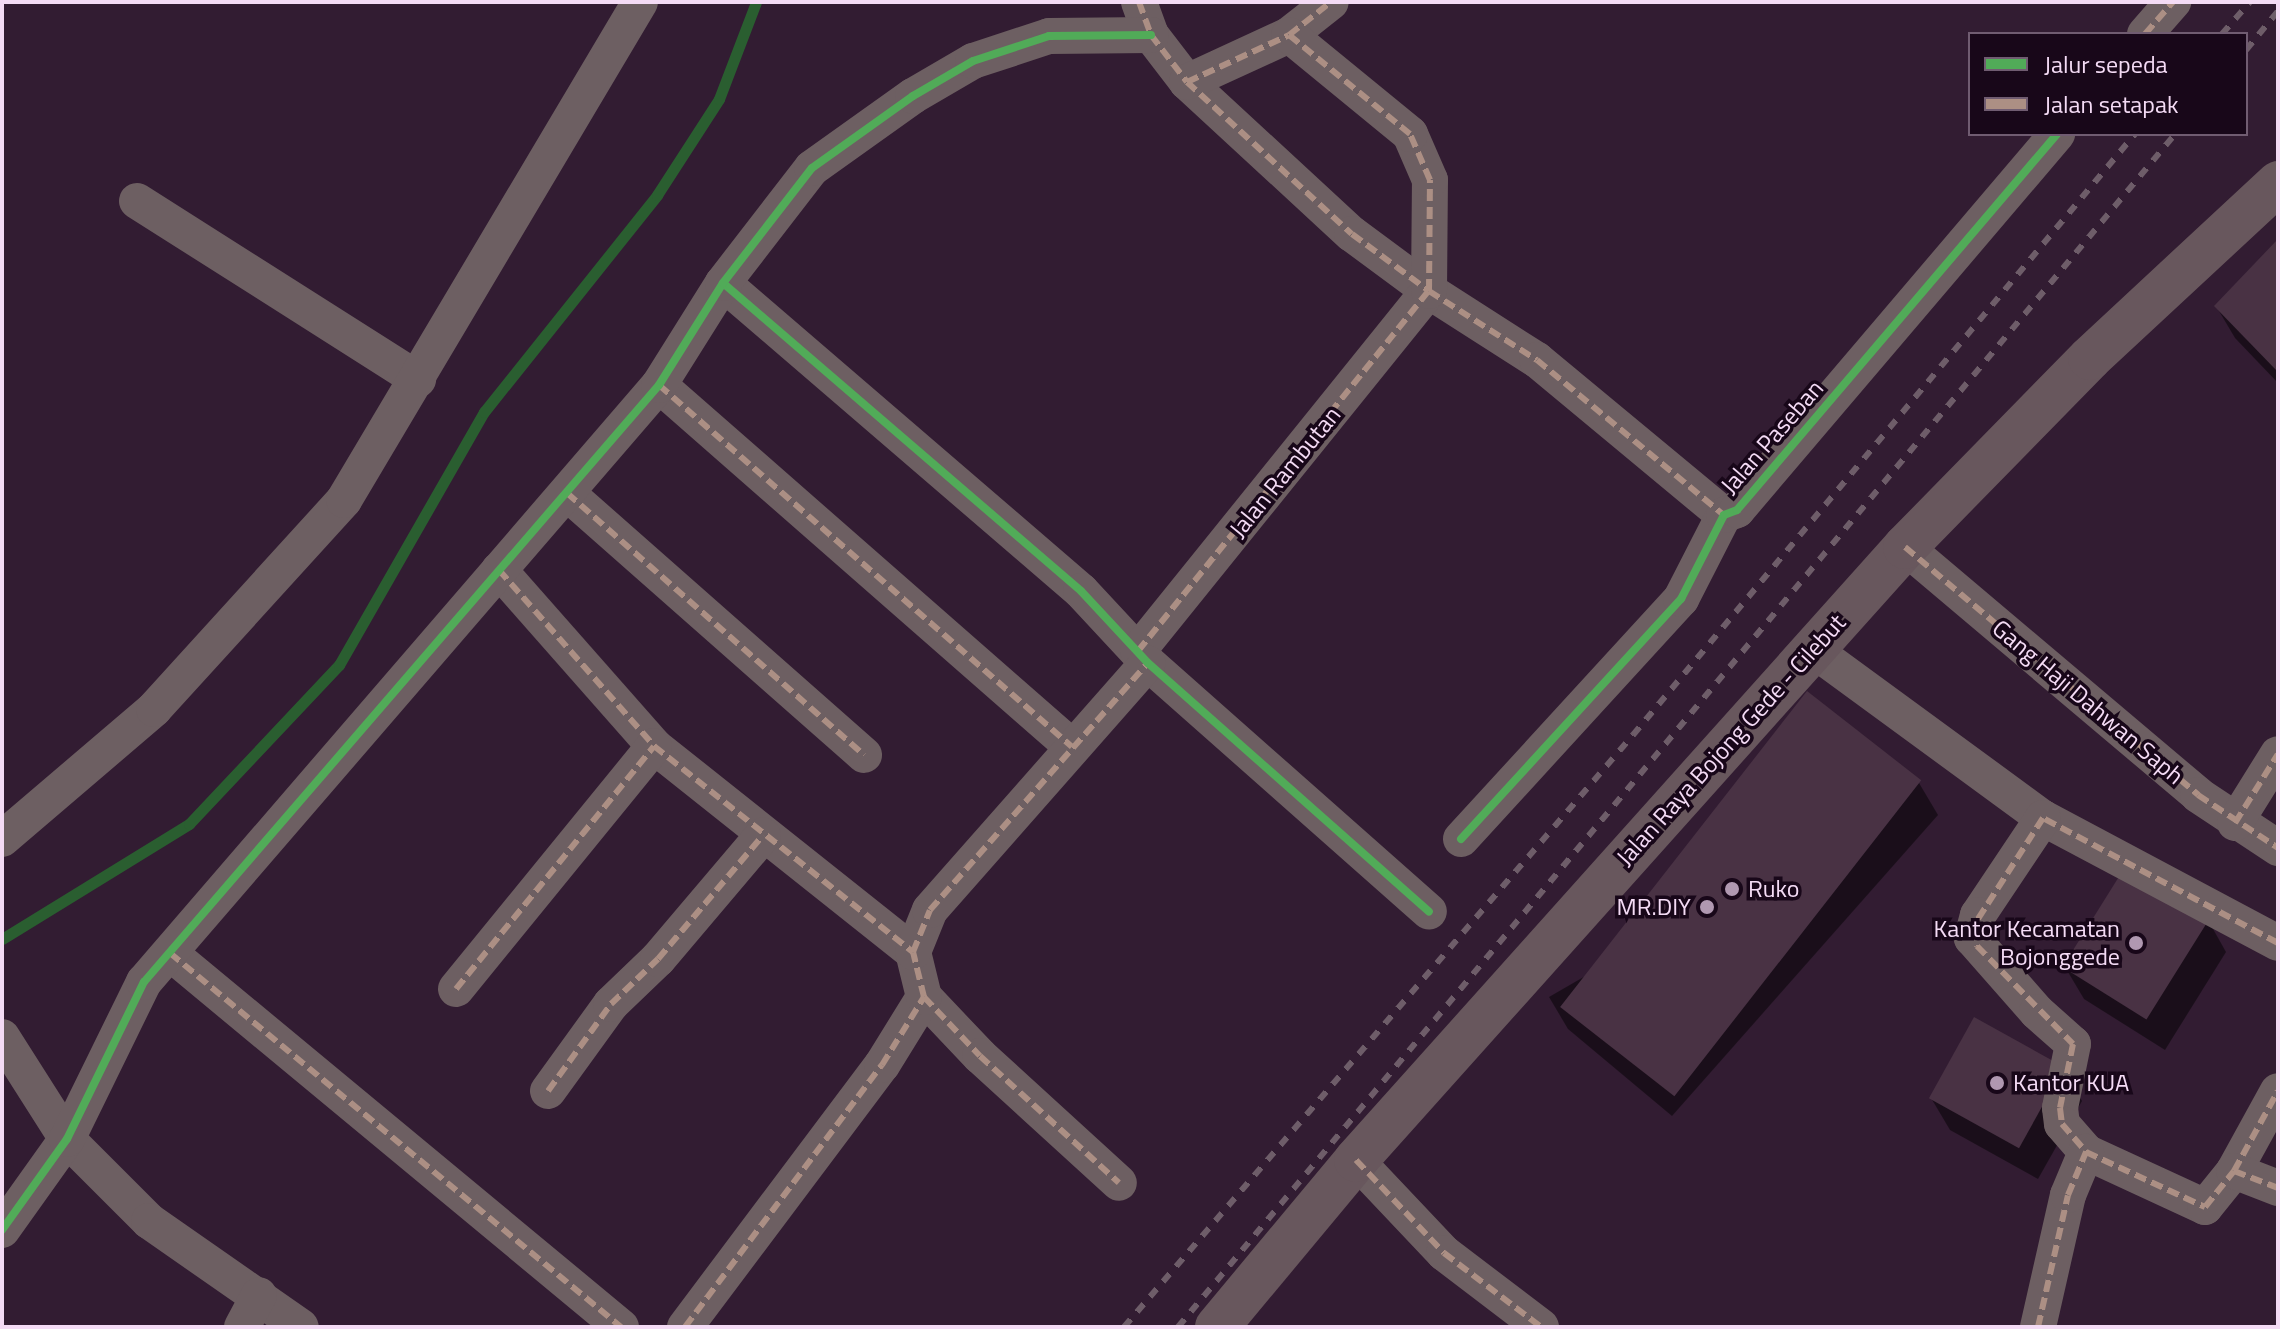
<!DOCTYPE html>
<html>
<head>
<meta charset="utf-8">
<style>
	body { margin:0 }
	#map { position:relative; width:2280px; height:1329px; overflow:hidden; background:#321c32; font-family:"Titillium Web",sans-serif }
	div>[style] { position:absolute }
	[style*='--x'] { left:calc(var(--x)*1px); top:calc(var(--y)*1px); width:calc(var(--w)*1px); rotate:calc(var(--a)*1deg) }
	.shadow>* { inset:0; background:#0007 }
	.stream>* { height:11px; margin:-5.5px; padding:0 5.5px; transform-origin:5.5px; border-radius:5.5px; background:#2a5e30 }
	.building>* { inset:0; background:#493244; transform-origin:0 0 }
	.minor>* { height:36px; margin:-18px; padding:0 18px; transform-origin:18px; border-radius:18px; background:#6d5f62 }
	.secondary>* { height:44px; margin:-22px; padding:0 22px; transform-origin:22px; border-radius:22px; background:#68575d }
	.rail>* { height:6px; margin-top:-3px; transform-origin:0; background:repeating-linear-gradient(90deg,#6e5d69 0 10px,transparent 0 20px) }
	.quiet>* { height:6px; margin-top:-3px; transform-origin:0; background:repeating-linear-gradient(90deg,#ac8f84 0 12px,transparent 0 18px) }
	.cycleway>* { height:8px; margin:-4px; padding:0 4px; transform-origin:4px; border-radius:4px; background:#51ab58 }
	.dots>* { width:22px; height:22px; translate:-50% -50%; box-sizing:border-box; border:4px solid #180719; border-radius:50% }
	span { translate:-50% -50%; white-space:nowrap; text-align:center; line-height:1.15; -webkit-text-stroke:7px #180719; paint-order:stroke }
	.street-label { font-size:24px; color:#f4dbf5 }
	.poi-label { font-size:24px; color:#f4dbf5 }
	.left { translate:0 -50%; text-align:left }
	.right { translate:-100% -50%; text-align:right }
	.frame { position:absolute; inset:0; border:4px solid #f4dbf5; pointer-events:none }
	.legend { position:absolute; left:1968px; top:32px; width:280px; height:104px; box-sizing:border-box; background:#180719; border:2px solid #705c71; margin:0; padding:10px 14px; list-style:none; font-size:24px; color:#f4dbf5 }
	.legend li { display:flex; align-items:center; gap:16px; height:40px }
	.legend b { width:40px; border:2px solid #705c71 }
</style>
</head>
<body>
<div id="map">
	<div class="shadow">
		<div style="clip-path:polygon(2278px 242px,2278px 383px,2235px 338px,2216px 306px)"></div>
		<div style="clip-path:polygon(1919px 783px,1938px 815px,1672px 1116px,1568px 1029px,1549px 997px)"></div>
		<div style="clip-path:polygon(2208px 920px,2226px 952px,2165px 1050px,2084px 999px,2065px 967px)"></div>
		<div style="clip-path:polygon(2063px 1068px,2082px 1101px,2038px 1179px,1950px 1130px,1931px 1098px)"></div>
	</div>
	<div class="stream">
		<div style="--x:2;--y:939;--w:220;--a:-31.6"></div>
		<div style="--x:189;--y:824;--w:219;--a:-46.7"></div>
		<div style="--x:339;--y:665;--w:292;--a:-60.2"></div>
		<div style="--x:484;--y:412;--w:278;--a:-51.4"></div>
		<div style="--x:657;--y:195;--w:114;--a:-57.1"></div>
		<div style="--x:719;--y:99;--w:104;--a:-69.1"></div>
	</div>
	<div class="building">
		<div style="clip-path:polygon(2278px 239px,2278px 372px,2214px 306px)"></div>
		<div style="left:1807px;top:691px;width:145px;height:401px;rotate:38deg"></div>
		<div style="left:2125px;top:867px;width:99px;height:118px;rotate:32deg"></div>
		<div style="left:1974px;top:1017px;width:103px;height:93px;rotate:29deg"></div>
	</div>
	<div class="minor">
		<div style="--x:1139;--y:2;--w:35;--a:70"></div>
		<div style="--x:1151;--y:35;--w:59;--a:52.5"></div>
		<div style="--x:1187;--y:82;--w:224;--a:42.7"></div>
		<div style="--x:1352;--y:234;--w:96;--a:36.5"></div>
		<div style="--x:1429;--y:291;--w:128;--a:32.6"></div>
		<div style="--x:1537;--y:360;--w:243;--a:39.7"></div>
		<div style="--x:2145;--y:34;--w:43;--a:-48.8"></div>
		<div style="--x:1187;--y:82;--w:112;--a:-24.7"></div>
		<div style="--x:1289;--y:35;--w:53;--a:-38.2"></div>
		<div style="--x:137;--y:201;--w:333;--a:32.4"></div>
		<div style="--x:723;--y:283;--w:472;--a:40.7"></div>
		<div style="--x:1081;--y:591;--w:98;--a:47.1"></div>
		<div style="--x:1148;--y:663;--w:375;--a:41.5"></div>
		<div style="--x:659;--y:385;--w:549;--a:41.23"></div>
		<div style="--x:567;--y:493;--w:396;--a:41.4"></div>
		<div style="--x:1905;--y:547;--w:384;--a:40.2"></div>
		<div style="--x:2198;--y:795;--w:96;--a:33.5"></div>
		<div style="--x:499;--y:570;--w:235;--a:48.6"></div>
		<div style="--x:654;--y:746;--w:331;--a:38.5"></div>
		<div style="--x:1812;--y:649;--w:286;--a:36.2"></div>
		<div style="--x:2043;--y:818;--w:266;--a:28"></div>
		<div style="--x:1138;--y:651;--w:463;--a:-51.1"></div>
		<div style="--x:1429;--y:291;--w:111;--a:-89.5"></div>
		<div style="--x:1430;--y:180;--w:50;--a:-113.5"></div>
		<div style="--x:1410;--y:134;--w:156;--a:-140.7"></div>
		<div style="--x:2043;--y:818;--w:117;--a:123.8"></div>
		<div style="--x:1978;--y:915;--w:24;--a:105"></div>
		<div style="--x:1972;--y:938;--w:98;--a:48.7"></div>
		<div style="--x:2037;--y:1012;--w:48;--a:41.6"></div>
		<div style="--x:2073;--y:1044;--w:65;--a:101.5"></div>
		<div style="--x:2060;--y:1108;--w:16;--a:83"></div>
		<div style="--x:2062;--y:1124;--w:37;--a:49"></div>
		<div style="--x:2086;--y:1152;--w:131;--a:24.8"></div>
		<div style="--x:2205;--y:1207;--w:46;--a:-51.1"></div>
		<div style="--x:2234;--y:1171;--w:91;--a:-61.2"></div>
		<div style="--x:2235;--y:823;--w:81;--a:-58.1"></div>
		<div style="--x:2;--y:839;--w:200;--a:-40.5"></div>
		<div style="--x:154;--y:709;--w:282;--a:-47.7"></div>
		<div style="--x:344;--y:500;--w:579;--a:-59.27"></div>
		<div style="--x:1461;--y:839;--w:326;--a:-47.5"></div>
		<div style="--x:1681;--y:599;--w:94;--a:-62.9"></div>
		<div style="--x:1724;--y:515;--w:14;--a:-21"></div>
		<div style="--x:1737;--y:510;--w:494;--a:-49.6"></div>
		<div style="--x:170;--y:953;--w:586;--a:39.67"></div>
		<div style="--x:456;--y:989;--w:313;--a:-50.8"></div>
		<div style="--x:924;--y:997;--w:81;--a:46.5"></div>
		<div style="--x:980;--y:1056;--w:188;--a:42.4"></div>
		<div style="--x:2;--y:1037;--w:121;--a:57.5"></div>
		<div style="--x:67;--y:1139;--w:116;--a:45"></div>
		<div style="--x:149;--y:1221;--w:185;--a:34.9"></div>
		<div style="--x:548;--y:1091;--w:107;--a:-54.1"></div>
		<div style="--x:611;--y:1004;--w:65;--a:-43.8"></div>
		<div style="--x:658;--y:959;--w:162;--a:-49.7"></div>
		<div style="--x:1356;--y:1160;--w:128;--a:46.6"></div>
		<div style="--x:1444;--y:1253;--w:122;--a:37.3"></div>
		<div style="--x:2234;--y:1171;--w:47;--a:21.1"></div>
		<div style="--x:2;--y:1230;--w:112;--a:-54.5"></div>
		<div style="--x:67;--y:1139;--w:175;--a:-63.9"></div>
		<div style="--x:144;--y:982;--w:788;--a:-49.22"></div>
		<div style="--x:659;--y:385;--w:120;--a:-57.9"></div>
		<div style="--x:723;--y:283;--w:145;--a:-52.3"></div>
		<div style="--x:812;--y:168;--w:124;--a:-35.5"></div>
		<div style="--x:913;--y:96;--w:69;--a:-30.3"></div>
		<div style="--x:973;--y:61;--w:80;--a:-18.2"></div>
		<div style="--x:1049;--y:36;--w:102;--a:-0.6"></div>
		<div style="--x:242;--y:1327;--w:36;--a:-62"></div>
		<div style="--x:685;--y:1327;--w:328;--a:-53.1"></div>
		<div style="--x:882;--y:1065;--w:80;--a:-58.3"></div>
		<div style="--x:924;--y:997;--w:46;--a:-103.7"></div>
		<div style="--x:913;--y:952;--w:45;--a:-68"></div>
		<div style="--x:930;--y:910;--w:329;--a:-48.6"></div>
		<div style="--x:2038;--y:1327;--w:135;--a:-77.2"></div>
		<div style="--x:2068;--y:1195;--w:47;--a:-67.3"></div>
	</div>
	<div class="secondary">
		<div style="--x:1217;--y:1327;--w:217;--a:-50.2"></div>
		<div style="--x:1356;--y:1160;--w:823;--a:-48.15"></div>
		<div style="--x:1905;--y:547;--w:264;--a:-45.6"></div>
		<div style="--x:2090;--y:358;--w:257;--a:-42.9"></div>
	</div>
	<div class="rail">
		<div style="--x:2222;--y:34;--w:43;--a:-48.8"></div>
		<div style="--x:2246;--y:50;--w:50;--a:-50.6"></div>
		<div style="--x:1124;--y:1327;--w:781;--a:-49.31"></div>
		<div style="--x:1633;--y:735;--w:783;--a:-50.13"></div>
		<div style="--x:1178;--y:1327;--w:1555;--a:-50.11"></div>
	</div>
	<div class="quiet">
		<div style="--x:1139;--y:2;--w:35;--a:70"></div>
		<div style="--x:1151;--y:35;--w:59;--a:52.5"></div>
		<div style="--x:1187;--y:82;--w:224;--a:42.7"></div>
		<div style="--x:1352;--y:234;--w:96;--a:36.5"></div>
		<div style="--x:1429;--y:291;--w:128;--a:32.6"></div>
		<div style="--x:1537;--y:360;--w:243;--a:39.7"></div>
		<div style="--x:2145;--y:34;--w:43;--a:-48.8"></div>
		<div style="--x:1187;--y:82;--w:112;--a:-24.7"></div>
		<div style="--x:1289;--y:35;--w:53;--a:-38.2"></div>
		<div style="--x:659;--y:385;--w:549;--a:41.23"></div>
		<div style="--x:567;--y:493;--w:396;--a:41.4"></div>
		<div style="--x:1905;--y:547;--w:384;--a:40.2"></div>
		<div style="--x:2198;--y:795;--w:96;--a:33.5"></div>
		<div style="--x:499;--y:570;--w:235;--a:48.6"></div>
		<div style="--x:654;--y:746;--w:331;--a:38.5"></div>
		<div style="--x:1138;--y:651;--w:463;--a:-51.1"></div>
		<div style="--x:1429;--y:291;--w:111;--a:-89.5"></div>
		<div style="--x:1430;--y:180;--w:50;--a:-113.5"></div>
		<div style="--x:1410;--y:134;--w:156;--a:-140.7"></div>
		<div style="--x:2235;--y:823;--w:81;--a:-58.1"></div>
		<div style="--x:2278;--y:943;--w:266;--a:-152"></div>
		<div style="--x:2043;--y:818;--w:131;--a:122.8"></div>
		<div style="--x:1972;--y:928;--w:19;--a:74"></div>
		<div style="--x:1977;--y:946;--w:137;--a:45.6"></div>
		<div style="--x:2073;--y:1044;--w:65;--a:101.5"></div>
		<div style="--x:2060;--y:1108;--w:16;--a:83"></div>
		<div style="--x:2062;--y:1124;--w:37;--a:49"></div>
		<div style="--x:2086;--y:1152;--w:131;--a:24.8"></div>
		<div style="--x:2205;--y:1207;--w:46;--a:-51.1"></div>
		<div style="--x:2234;--y:1171;--w:91;--a:-61.2"></div>
		<div style="--x:170;--y:953;--w:586;--a:39.67"></div>
		<div style="--x:456;--y:989;--w:313;--a:-50.8"></div>
		<div style="--x:924;--y:997;--w:81;--a:46.5"></div>
		<div style="--x:980;--y:1056;--w:188;--a:42.4"></div>
		<div style="--x:548;--y:1091;--w:107;--a:-54.1"></div>
		<div style="--x:611;--y:1004;--w:65;--a:-43.8"></div>
		<div style="--x:658;--y:959;--w:162;--a:-49.7"></div>
		<div style="--x:1356;--y:1160;--w:128;--a:46.6"></div>
		<div style="--x:1444;--y:1253;--w:122;--a:37.3"></div>
		<div style="--x:2234;--y:1171;--w:47;--a:21.1"></div>
		<div style="--x:685;--y:1327;--w:328;--a:-53.1"></div>
		<div style="--x:882;--y:1065;--w:80;--a:-58.3"></div>
		<div style="--x:924;--y:997;--w:46;--a:-103.7"></div>
		<div style="--x:913;--y:952;--w:45;--a:-68"></div>
		<div style="--x:930;--y:910;--w:329;--a:-48.6"></div>
		<div style="--x:2038;--y:1327;--w:135;--a:-77.2"></div>
		<div style="--x:2068;--y:1195;--w:47;--a:-67.3"></div>
	</div>
	<div class="cycleway">
		<div style="--x:723;--y:283;--w:472;--a:40.7"></div>
		<div style="--x:1081;--y:591;--w:98;--a:47.1"></div>
		<div style="--x:1148;--y:663;--w:375;--a:41.5"></div>
		<div style="--x:1461;--y:839;--w:326;--a:-47.5"></div>
		<div style="--x:1681;--y:599;--w:94;--a:-62.9"></div>
		<div style="--x:1724;--y:515;--w:14;--a:-21"></div>
		<div style="--x:1737;--y:510;--w:494;--a:-49.6"></div>
		<div style="--x:2;--y:1230;--w:112;--a:-54.5"></div>
		<div style="--x:67;--y:1139;--w:175;--a:-63.9"></div>
		<div style="--x:144;--y:982;--w:788;--a:-49.22"></div>
		<div style="--x:659;--y:385;--w:120;--a:-57.9"></div>
		<div style="--x:723;--y:283;--w:145;--a:-52.3"></div>
		<div style="--x:812;--y:168;--w:124;--a:-35.5"></div>
		<div style="--x:913;--y:96;--w:69;--a:-30.3"></div>
		<div style="--x:973;--y:61;--w:80;--a:-18.2"></div>
		<div style="--x:1049;--y:36;--w:102;--a:-0.6"></div>
	</div>
	<div class="dots">
		<div style="left:1732px;top:889px;background:#b098b1"></div>
		<div style="left:1707px;top:907px;background:#b098b1"></div>
		<div style="left:2136px;top:943px;background:#b098b1"></div>
		<div style="left:1997px;top:1083px;background:#b098b1"></div>
	</div>
	<div class="street-label">
		<span style="left:1772px;top:437px;rotate:-49deg">Jalan Paseban</span>
		<span style="left:1285px;top:472px;rotate:-51deg">Jalan Rambutan</span>
		<span style="left:2088px;top:702px;rotate:40deg">Gang Haji Dahwan Saph</span>
		<span style="left:1731px;top:740px;rotate:-48deg">Jalan Raya Bojong Gede - Cilebut</span>
	</div>
	<div class="poi-label">
		<span class="left" style="left:1748px;top:889px">Ruko</span>
		<span class="right" style="left:1691px;top:907px">MR.DIY</span>
		<span class="right" style="left:2120px;top:943px">Kantor Kecamatan<br>Bojonggede</span>
		<span class="left" style="left:2013px;top:1083px">Kantor KUA</span>
	</div>
	<div class="frame"></div>
	<ul class="legend">
	<li><b style="height:10px;background:#51ab58"></b>Jalur sepeda</li>
	<li><b style="height:10px;background:#ac8f84"></b>Jalan setapak</li>
	</ul>
</div>
</body>
</html>
